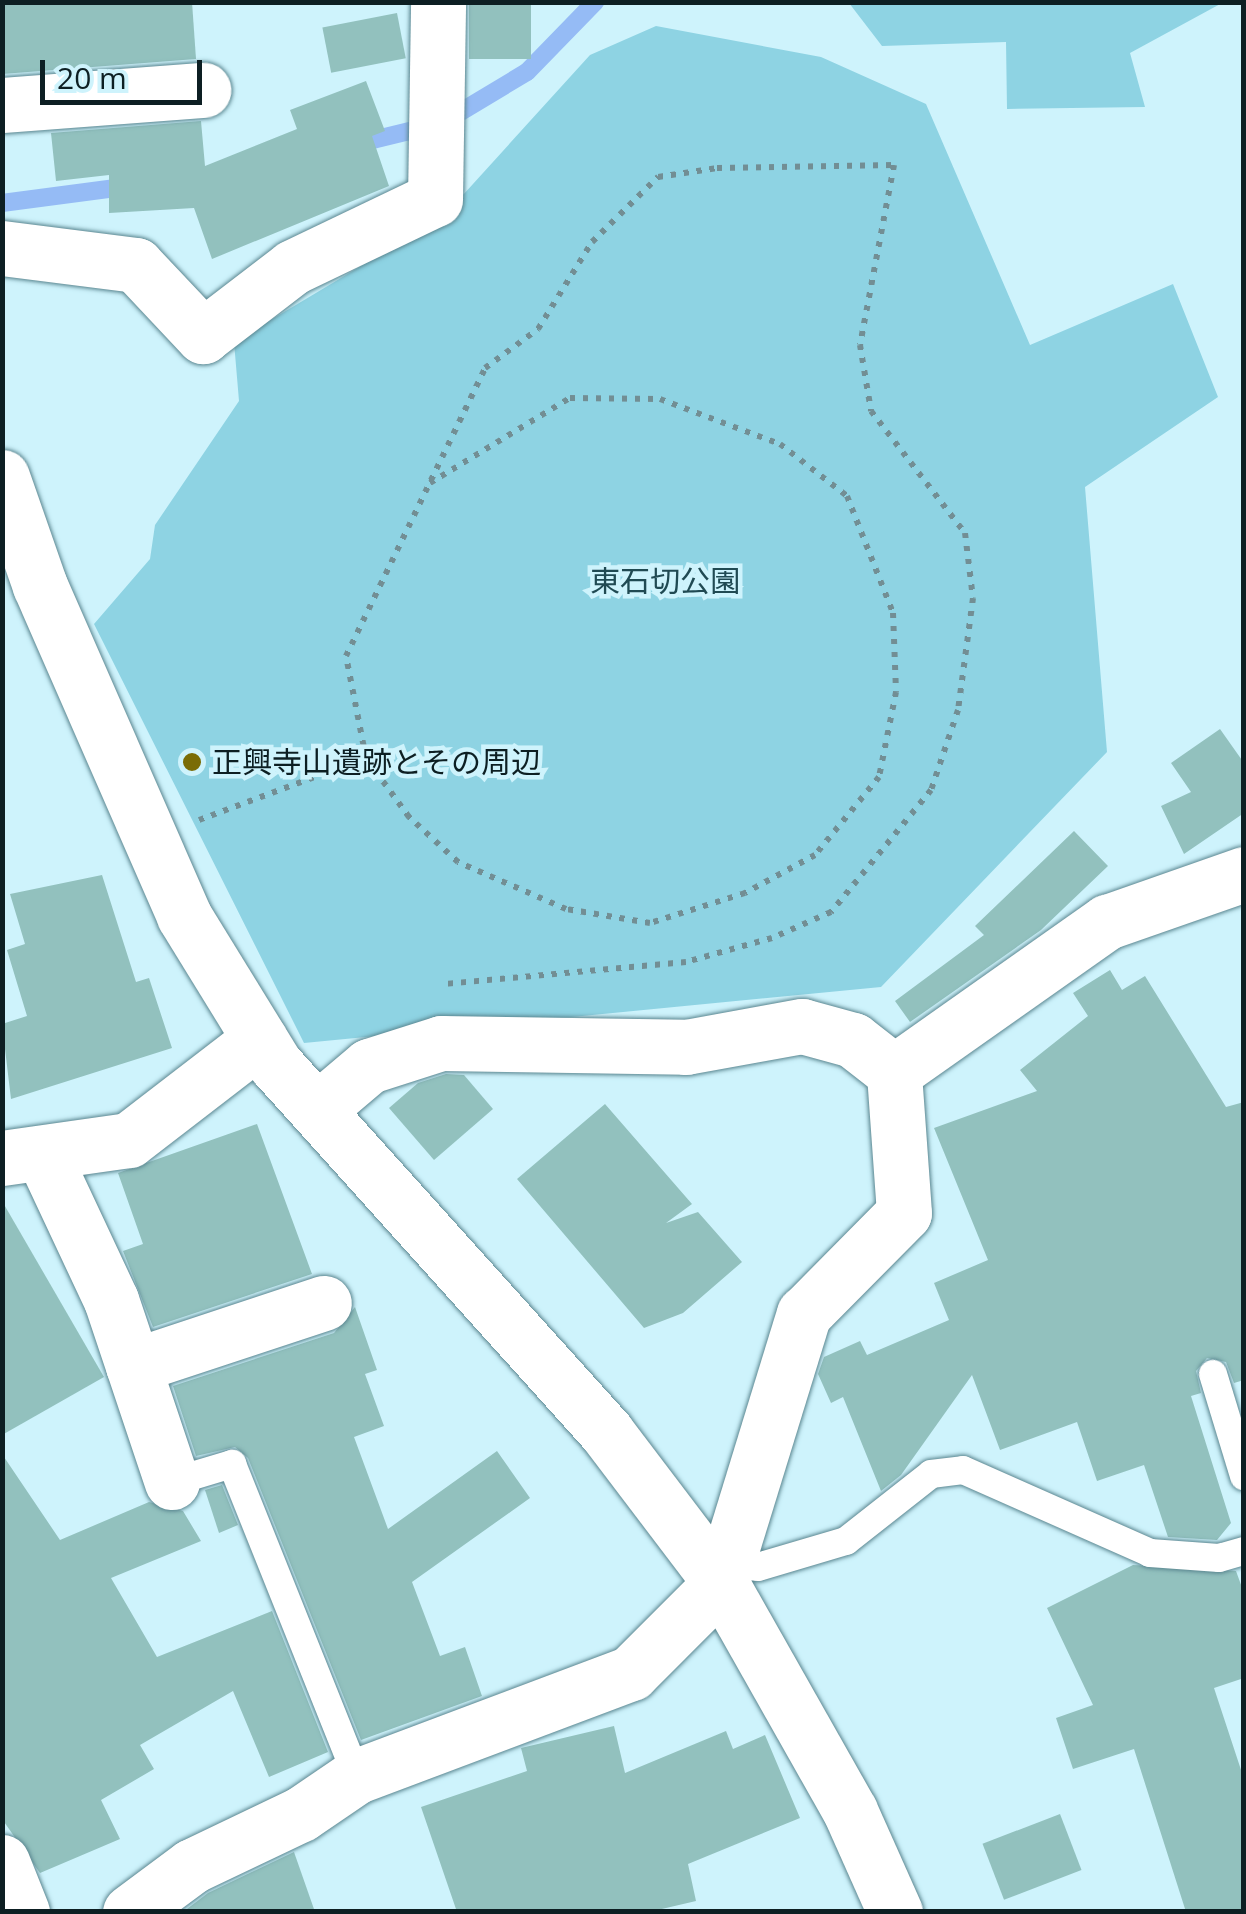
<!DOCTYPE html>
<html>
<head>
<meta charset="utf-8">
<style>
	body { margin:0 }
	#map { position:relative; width:1246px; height:1914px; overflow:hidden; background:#cef3fc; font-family:"Open Sans","Noto Sans JP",sans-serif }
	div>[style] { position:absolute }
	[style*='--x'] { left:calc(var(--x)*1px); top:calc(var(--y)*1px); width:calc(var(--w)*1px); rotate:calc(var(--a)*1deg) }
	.green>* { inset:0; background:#8ed3e3 }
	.stream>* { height:18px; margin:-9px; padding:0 9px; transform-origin:9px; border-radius:9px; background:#95bbf5 }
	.building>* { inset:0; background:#92c1be; transform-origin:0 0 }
	.path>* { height:6px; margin-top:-3px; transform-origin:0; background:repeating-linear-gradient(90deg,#728e94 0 5px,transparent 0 13px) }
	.roads { filter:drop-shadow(0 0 2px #5a8690) drop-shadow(0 0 2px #5a8690) }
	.service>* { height:28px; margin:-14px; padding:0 14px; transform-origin:14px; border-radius:14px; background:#fff }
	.minor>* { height:55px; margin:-27.5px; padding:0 27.5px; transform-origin:27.5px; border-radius:27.5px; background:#fff }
	.tertiary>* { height:55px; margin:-27.5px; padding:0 27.5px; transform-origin:27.5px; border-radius:27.5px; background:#fff }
	.dots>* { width:28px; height:28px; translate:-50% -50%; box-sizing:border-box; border:5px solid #cef3fc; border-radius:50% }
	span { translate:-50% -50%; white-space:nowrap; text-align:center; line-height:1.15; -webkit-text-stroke:9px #cef3fc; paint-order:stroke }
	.park-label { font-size:30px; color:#204a53 }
	.poi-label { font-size:30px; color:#0d1f23 }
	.left { translate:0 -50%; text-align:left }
	.frame { position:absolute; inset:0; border:5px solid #0d1f23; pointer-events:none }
	.scale { position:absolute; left:40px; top:60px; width:162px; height:45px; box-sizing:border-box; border:5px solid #0d1f23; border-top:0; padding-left:12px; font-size:30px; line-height:35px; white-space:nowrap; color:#0d1f23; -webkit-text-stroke:8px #cef3fc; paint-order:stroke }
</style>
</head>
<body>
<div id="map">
	<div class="green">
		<div style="clip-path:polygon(849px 3px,1222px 3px,1130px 53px,1145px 107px,1007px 109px,1006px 42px,882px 46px)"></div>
		<div style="clip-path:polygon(656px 26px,821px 57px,926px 104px,1030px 345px,1173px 284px,1218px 397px,1085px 487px,1107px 752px,881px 987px,304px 1043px,94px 624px,150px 559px,155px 525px,239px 401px,234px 342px,443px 217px,590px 55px)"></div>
	</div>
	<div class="stream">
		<div style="--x:352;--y:145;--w:93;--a:-13.7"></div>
		<div style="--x:442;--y:123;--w:99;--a:-31"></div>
		<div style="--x:527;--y:72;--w:98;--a:-45.8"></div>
		<div style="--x:2;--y:203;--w:130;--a:-7.5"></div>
	</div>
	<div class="building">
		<div style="clip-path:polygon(2px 2px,192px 2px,196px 59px,2px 74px)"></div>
		<div style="left:469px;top:2px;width:62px;height:57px"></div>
		<div style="left:397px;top:13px;width:46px;height:76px;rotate:79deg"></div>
		<div style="clip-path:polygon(366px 81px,385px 131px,372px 136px,389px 186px,212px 259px,194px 208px,109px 213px,109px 175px,56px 181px,51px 133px,201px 121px,205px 166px,297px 129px,290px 110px)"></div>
		<div style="clip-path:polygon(1220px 729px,1244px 763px,1244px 813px,1184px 854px,1161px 806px,1191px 792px,1171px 763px)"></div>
		<div style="clip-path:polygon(1074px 831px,1108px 866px,1041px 930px,910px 1022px,895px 1001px,984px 935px,975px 926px)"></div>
		<div style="clip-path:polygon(102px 875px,136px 982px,149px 978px,172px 1048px,11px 1099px,2px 1024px,27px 1016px,7px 950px,25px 944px,10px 894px)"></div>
		<div style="clip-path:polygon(1110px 970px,1122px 990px,1145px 976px,1226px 1107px,1244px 1102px,1244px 1380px,1234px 1383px,1226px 1362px,1207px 1358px,1196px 1371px,1201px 1393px,1191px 1396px,1231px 1523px,1217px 1540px,1168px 1537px,1144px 1465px,1097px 1481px,1077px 1422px,1000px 1450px,972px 1375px,901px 1475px,881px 1491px,843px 1397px,831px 1403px,818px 1374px,824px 1357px,860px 1341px,867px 1355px,949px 1320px,934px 1283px,988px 1260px,934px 1128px,1037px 1091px,1020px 1070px,1088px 1016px,1073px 993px)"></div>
		<div style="clip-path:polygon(446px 1074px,464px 1075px,493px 1109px,434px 1160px,389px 1108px,418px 1083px)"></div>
		<div style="clip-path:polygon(605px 1104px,692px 1204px,666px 1223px,698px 1212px,742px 1262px,683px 1313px,644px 1328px,517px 1179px)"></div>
		<div style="clip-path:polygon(257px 1124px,312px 1274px,153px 1327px,123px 1251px,143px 1244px,118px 1173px)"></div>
		<div style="clip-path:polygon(2px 1201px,104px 1377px,2px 1435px)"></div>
		<div style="clip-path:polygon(355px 1307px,377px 1370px,365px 1374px,384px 1426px,354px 1437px,388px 1529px,497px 1451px,530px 1498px,412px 1582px,440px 1656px,465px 1647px,482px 1696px,361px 1740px,248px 1458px,235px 1447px,196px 1456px,173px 1386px,334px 1333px)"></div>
		<div style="clip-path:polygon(2px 1454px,60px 1540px,149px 1502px,183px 1511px,201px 1541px,111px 1578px,157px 1657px,272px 1611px,328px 1752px,269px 1777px,233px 1691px,140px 1745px,154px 1769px,101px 1800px,120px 1839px,40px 1873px,2px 1819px)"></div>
		<div style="clip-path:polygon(222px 1485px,238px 1525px,219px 1533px,205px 1490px)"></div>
		<div style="clip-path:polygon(1133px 1565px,1236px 1571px,1244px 1593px,1244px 1678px,1214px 1688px,1244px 1779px,1244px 1912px,1186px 1912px,1134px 1749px,1073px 1769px,1056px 1718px,1093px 1705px,1047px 1608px)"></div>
		<div style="clip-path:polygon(614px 1726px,625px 1773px,726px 1731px,733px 1749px,765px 1735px,800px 1818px,688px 1864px,696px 1901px,649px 1912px,457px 1912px,421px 1807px,527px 1771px,521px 1748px)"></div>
		<div style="left:1060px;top:1814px;width:60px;height:83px;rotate:69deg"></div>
		<div style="clip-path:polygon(294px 1852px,315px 1912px,183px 1912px,208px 1893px)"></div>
	</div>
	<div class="path">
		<div style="--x:430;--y:483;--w:164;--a:-31.3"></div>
		<div style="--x:570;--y:398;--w:90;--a:0.6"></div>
		<div style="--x:660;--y:399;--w:128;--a:20.6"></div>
		<div style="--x:780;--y:444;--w:85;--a:37.8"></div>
		<div style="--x:847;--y:496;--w:126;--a:68.5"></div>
		<div style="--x:893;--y:613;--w:79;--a:87.8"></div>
		<div style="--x:896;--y:692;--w:87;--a:101.3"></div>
		<div style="--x:879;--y:777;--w:101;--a:129.4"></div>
		<div style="--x:815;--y:855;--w:80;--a:151.5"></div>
		<div style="--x:745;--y:893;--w:100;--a:162.5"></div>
		<div style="--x:650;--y:923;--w:85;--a:-170.5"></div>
		<div style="--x:566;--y:909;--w:118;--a:-156.5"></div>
		<div style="--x:458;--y:862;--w:67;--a:-137.4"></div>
		<div style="--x:409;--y:817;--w:73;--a:-126.1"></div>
		<div style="--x:366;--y:758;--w:104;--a:-101.1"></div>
		<div style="--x:346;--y:656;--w:320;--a:-64.2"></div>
		<div style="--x:485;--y:368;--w:66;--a:-36.3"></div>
		<div style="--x:538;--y:329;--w:102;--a:-58.2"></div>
		<div style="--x:592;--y:242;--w:93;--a:-44.6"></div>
		<div style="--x:658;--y:177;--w:60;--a:-8.7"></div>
		<div style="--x:717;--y:168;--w:177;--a:-1"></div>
		<div style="--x:894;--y:165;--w:183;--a:100.7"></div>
		<div style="--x:860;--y:345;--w:67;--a:80.5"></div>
		<div style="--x:871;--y:411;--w:154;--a:52.4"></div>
		<div style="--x:965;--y:533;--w:65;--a:83"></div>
		<div style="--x:973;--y:598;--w:113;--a:97.6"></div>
		<div style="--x:958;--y:710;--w:84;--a:108.6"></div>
		<div style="--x:931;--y:790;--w:158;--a:129.3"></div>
		<div style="--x:831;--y:912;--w:64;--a:156.2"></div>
		<div style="--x:772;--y:938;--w:89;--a:164.4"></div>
		<div style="--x:686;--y:962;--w:244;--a:174.8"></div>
		<div style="--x:199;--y:820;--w:178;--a:-20.4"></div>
	</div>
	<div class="roads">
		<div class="service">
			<div style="--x:1213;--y:1374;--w:107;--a:73.1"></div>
			<div style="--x:172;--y:1482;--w:63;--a:-16.7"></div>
			<div style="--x:232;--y:1464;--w:336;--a:68.2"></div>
			<div style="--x:725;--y:1565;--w:33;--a:3"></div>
			<div style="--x:758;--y:1567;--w:92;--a:-16.5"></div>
			<div style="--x:846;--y:1541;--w:108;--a:-38.2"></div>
			<div style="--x:931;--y:1474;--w:32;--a:-7"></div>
			<div style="--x:963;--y:1470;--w:205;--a:23.9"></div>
			<div style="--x:1150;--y:1553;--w:69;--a:4.1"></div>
			<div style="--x:1219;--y:1558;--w:26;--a:-16"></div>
		</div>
		<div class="minor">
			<div style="--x:2;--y:105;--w:202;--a:-4.3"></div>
			<div style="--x:2;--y:248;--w:135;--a:7.2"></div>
			<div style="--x:136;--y:265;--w:98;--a:46.7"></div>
			<div style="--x:203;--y:336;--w:113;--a:-37.5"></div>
			<div style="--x:293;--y:267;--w:157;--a:-25.6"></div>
			<div style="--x:435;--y:199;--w:197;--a:-89.1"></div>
			<div style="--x:317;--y:1110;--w:68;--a:-40.2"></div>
			<div style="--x:369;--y:1066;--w:76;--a:-17.7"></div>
			<div style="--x:441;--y:1043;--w:245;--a:0.9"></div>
			<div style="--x:686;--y:1047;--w:118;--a:-10.3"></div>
			<div style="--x:802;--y:1026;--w:53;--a:15.4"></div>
			<div style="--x:853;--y:1040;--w:52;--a:38"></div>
			<div style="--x:44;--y:1157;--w:158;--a:64.9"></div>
			<div style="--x:111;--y:1300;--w:192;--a:71.5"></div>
			<div style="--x:2;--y:1158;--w:128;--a:-8.1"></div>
			<div style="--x:129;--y:1140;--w:165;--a:-37.6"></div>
			<div style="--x:133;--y:1366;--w:201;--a:-18.3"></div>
			<div style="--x:2;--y:1862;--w:54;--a:68.2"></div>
			<div style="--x:130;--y:1912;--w:77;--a:-36.6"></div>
			<div style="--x:192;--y:1866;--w:121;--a:-25.5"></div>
			<div style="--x:301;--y:1814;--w:68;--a:-34.2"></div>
			<div style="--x:357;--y:1776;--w:293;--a:-20.6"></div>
			<div style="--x:631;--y:1673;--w:127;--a:-45"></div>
			<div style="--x:721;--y:1583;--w:282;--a:-72.9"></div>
			<div style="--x:804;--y:1314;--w:142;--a:-45.3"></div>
			<div style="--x:904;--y:1213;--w:141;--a:-94.1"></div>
			<div style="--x:894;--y:1072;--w:261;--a:-35.2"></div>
			<div style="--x:1107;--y:922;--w:145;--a:-19.3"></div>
		</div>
		<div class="tertiary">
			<div style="--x:2;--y:477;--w:115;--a:70.8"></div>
			<div style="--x:40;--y:586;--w:360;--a:66.4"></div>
			<div style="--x:184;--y:916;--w:174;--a:58.4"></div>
			<div style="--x:275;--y:1064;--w:496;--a:48"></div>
			<div style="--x:607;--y:1433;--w:188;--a:52.8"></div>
			<div style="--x:721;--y:1583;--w:262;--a:60.5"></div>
			<div style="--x:850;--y:1811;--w:111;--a:66"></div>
		</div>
	</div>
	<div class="dots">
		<div style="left:192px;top:762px;background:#7a6c06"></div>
	</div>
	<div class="park-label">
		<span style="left:665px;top:581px">東石切公園</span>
	</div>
	<div class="poi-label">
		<span class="left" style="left:212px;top:762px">正興寺山遺跡とその周辺</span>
	</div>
	<div class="frame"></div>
	<div class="scale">20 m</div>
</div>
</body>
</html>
